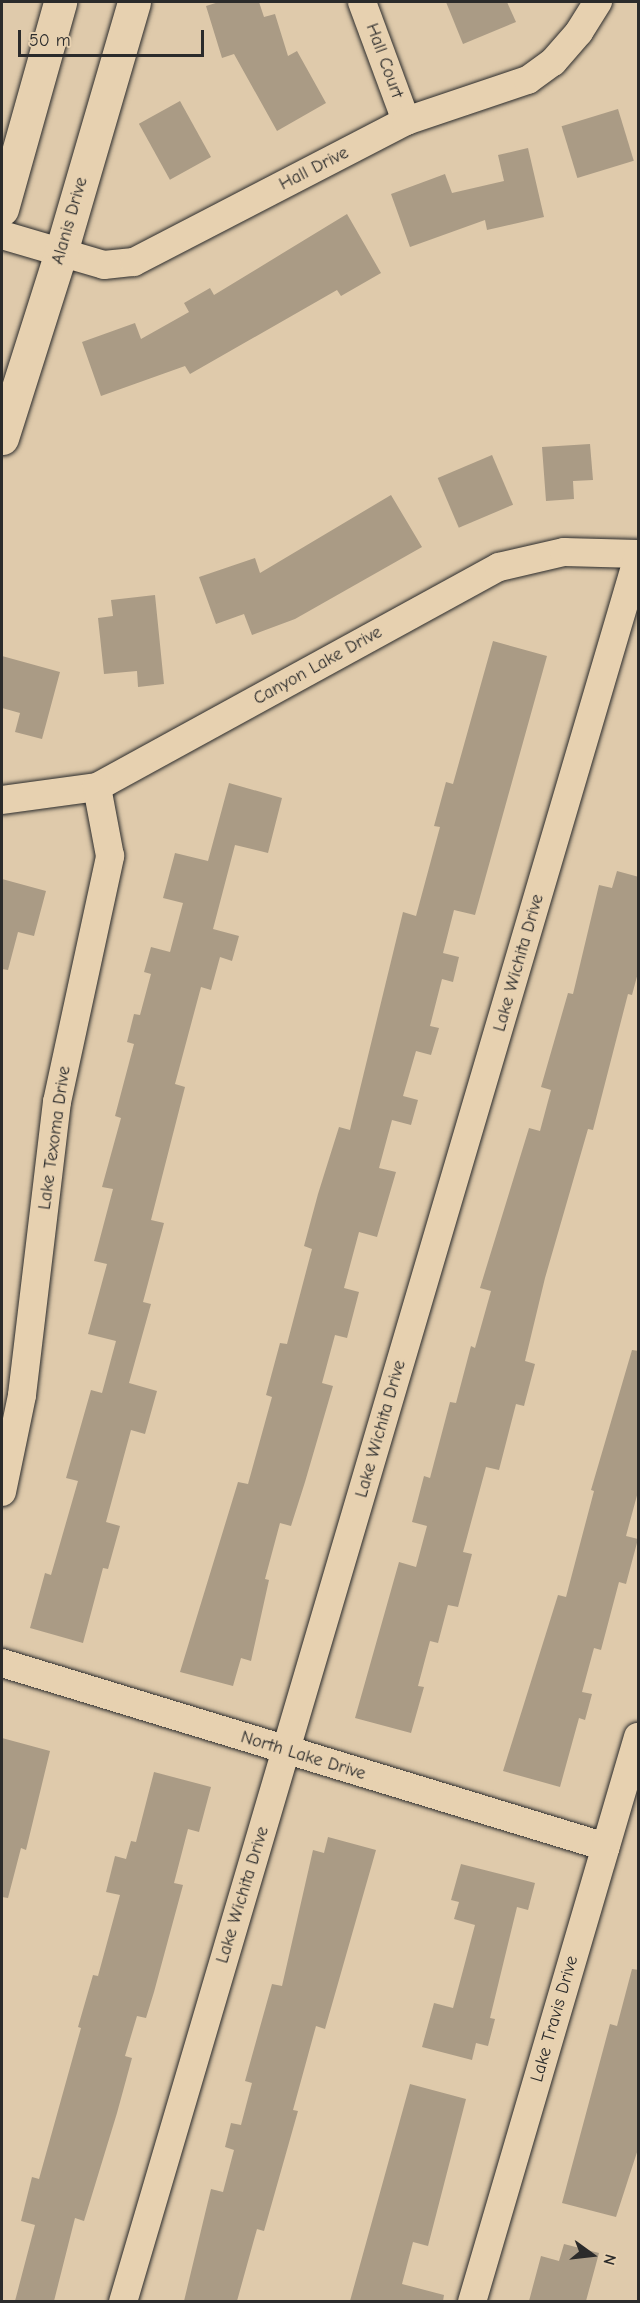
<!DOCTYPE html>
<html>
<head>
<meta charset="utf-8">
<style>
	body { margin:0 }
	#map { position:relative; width:640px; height:2303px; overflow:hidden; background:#dfcaab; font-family:"Comic Neue",sans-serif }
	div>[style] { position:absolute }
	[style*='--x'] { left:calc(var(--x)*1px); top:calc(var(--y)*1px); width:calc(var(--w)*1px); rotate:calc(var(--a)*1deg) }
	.building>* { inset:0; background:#aa9b85; transform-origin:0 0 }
	.roads { filter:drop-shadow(0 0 2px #2b2b2b) drop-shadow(0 0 2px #2b2b2b) }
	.minor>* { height:28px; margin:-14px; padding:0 14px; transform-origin:14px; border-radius:14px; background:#e7d1b0 }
	.major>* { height:33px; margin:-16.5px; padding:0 16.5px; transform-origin:16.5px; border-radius:16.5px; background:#e7d1b0 }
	span { translate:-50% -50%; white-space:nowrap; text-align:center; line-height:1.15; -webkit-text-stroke:4.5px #e7d1b0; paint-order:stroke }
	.street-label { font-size:18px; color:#2b2b2b }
	.frame { position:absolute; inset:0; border:3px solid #2b2b2b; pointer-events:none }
	.north { position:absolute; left:562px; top:2225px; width:60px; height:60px; -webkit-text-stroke:4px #e7d1b0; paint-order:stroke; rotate:105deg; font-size:16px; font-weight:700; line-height:24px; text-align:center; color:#2b2b2b }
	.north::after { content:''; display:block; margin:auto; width:21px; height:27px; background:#2b2b2b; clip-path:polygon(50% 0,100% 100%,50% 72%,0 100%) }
	.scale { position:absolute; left:18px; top:30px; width:186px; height:27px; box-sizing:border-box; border:3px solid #2b2b2b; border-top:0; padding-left:8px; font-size:18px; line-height:21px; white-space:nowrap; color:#2b2b2b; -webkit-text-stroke:4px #e7d1b0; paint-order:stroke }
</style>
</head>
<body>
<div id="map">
	<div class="building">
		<div style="clip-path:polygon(219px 2px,259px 2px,264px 17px,275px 14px,288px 56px,297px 51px,326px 103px,277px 131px,234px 54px,222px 58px,206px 6px)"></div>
		<div style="clip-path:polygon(446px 2px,507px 2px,516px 22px,463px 44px)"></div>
		<div style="left:180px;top:101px;width:64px;height:47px;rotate:61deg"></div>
		<div style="left:618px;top:109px;width:54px;height:59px;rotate:73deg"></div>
		<div style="clip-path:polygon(528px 148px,544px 217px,487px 230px,485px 220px,410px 247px,391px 194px,445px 174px,452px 193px,504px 181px,498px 155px)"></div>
		<div style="clip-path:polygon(347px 214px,381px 273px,341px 296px,337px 290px,190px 374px,185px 366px,101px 396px,82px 342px,135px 323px,141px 339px,189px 312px,184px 303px,210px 288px,214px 295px)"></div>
		<div style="clip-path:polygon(590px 444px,593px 480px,573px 481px,574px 499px,546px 501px,542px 447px)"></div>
		<div style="left:492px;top:455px;width:54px;height:59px;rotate:67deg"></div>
		<div style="clip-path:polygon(391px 495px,422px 547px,295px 619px,252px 635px,244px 614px,216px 624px,199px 577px,255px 558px,260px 573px)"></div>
		<div style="clip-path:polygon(155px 595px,164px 684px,138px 687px,137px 671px,104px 674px,98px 618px,113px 616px,111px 600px)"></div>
		<div style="clip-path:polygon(493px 641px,547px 656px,475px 915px,454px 910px,443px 953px,459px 957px,453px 982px,442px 979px,430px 1026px,439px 1028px,431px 1055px,416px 1051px,403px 1096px,418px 1100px,411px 1125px,392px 1120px,379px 1168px,396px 1172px,377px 1237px,359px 1232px,344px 1288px,359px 1292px,347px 1338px,335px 1335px,322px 1383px,333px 1386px,305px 1482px,291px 1526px,280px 1523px,265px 1579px,269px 1580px,251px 1661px,241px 1658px,233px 1686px,180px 1672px,238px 1482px,248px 1484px,272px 1397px,266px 1395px,280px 1343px,287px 1344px,312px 1249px,304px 1246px,318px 1194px,339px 1127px,350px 1130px,403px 912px,416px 916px,440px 827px,434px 826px,446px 782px,453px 784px)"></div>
		<div style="clip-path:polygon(2px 656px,60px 672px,42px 739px,15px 732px,20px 713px,2px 708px)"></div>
		<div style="clip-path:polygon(229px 783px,282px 798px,268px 853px,235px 845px,213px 929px,239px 936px,232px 961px,220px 957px,211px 990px,201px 987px,175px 1084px,185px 1087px,151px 1220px,164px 1223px,143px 1302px,151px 1304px,129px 1383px,157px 1391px,145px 1434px,131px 1430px,106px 1522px,120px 1526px,108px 1569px,103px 1568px,83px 1643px,30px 1628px,45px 1573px,51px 1575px,78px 1481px,66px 1478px,91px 1390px,102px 1393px,116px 1341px,88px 1334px,107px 1264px,94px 1261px,113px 1189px,102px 1187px,121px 1118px,115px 1116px,134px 1044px,127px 1042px,134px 1014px,140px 1015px,151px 974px,144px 972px,151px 947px,170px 952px,183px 903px,163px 898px,175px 853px,208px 861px)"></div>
		<div style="clip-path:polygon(617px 871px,639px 877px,639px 969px,632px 995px,628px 994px,593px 1130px,588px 1129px,545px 1278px,525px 1361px,535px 1364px,524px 1406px,516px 1404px,499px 1470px,486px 1467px,463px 1552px,472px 1554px,458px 1607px,448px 1605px,438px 1643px,430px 1641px,418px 1686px,424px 1687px,411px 1733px,355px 1718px,399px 1562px,416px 1567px,427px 1526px,412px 1522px,424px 1476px,430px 1478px,450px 1402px,456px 1403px,471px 1346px,475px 1348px,491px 1291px,480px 1288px,529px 1128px,540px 1131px,551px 1090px,541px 1087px,568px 993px,573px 994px,599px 885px,612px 888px)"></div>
		<div style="clip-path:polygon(2px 879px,46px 891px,34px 936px,18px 932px,8px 970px,2px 969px)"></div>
		<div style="clip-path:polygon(632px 1350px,639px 1351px,639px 1488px,626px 1536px,638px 1539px,626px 1584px,619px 1582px,601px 1650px,594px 1648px,582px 1692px,592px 1694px,585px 1720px,579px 1718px,560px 1787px,503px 1771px,558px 1595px,566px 1597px,594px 1491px,591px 1490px)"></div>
		<div style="clip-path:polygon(2px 1738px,50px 1751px,26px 1850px,21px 1848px,8px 1898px,2px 1897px)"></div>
		<div style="clip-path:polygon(154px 1772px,211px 1787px,199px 1832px,188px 1829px,174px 1883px,183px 1885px,154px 1992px,146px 2018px,137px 2016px,125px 2056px,132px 2058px,117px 2113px,84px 2221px,75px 2218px,54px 2301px,15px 2301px,35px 2225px,21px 2221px,32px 2177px,39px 2179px,81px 2028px,78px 2027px,93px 1975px,98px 1976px,120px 1895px,106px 1892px,115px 1856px,126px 1859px,131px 1841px,136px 1842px)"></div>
		<div style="clip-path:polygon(328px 1837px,376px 1850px,325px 2029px,316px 2026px,293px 2110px,298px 2111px,264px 2231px,257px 2229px,237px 2301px,184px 2301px,211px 2189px,223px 2192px,234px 2150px,225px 2147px,231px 2123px,241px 2125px,252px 2083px,245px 2081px,272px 1984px,282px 1986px,313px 1850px,324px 1853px)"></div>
		<div style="clip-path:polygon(461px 1864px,535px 1883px,528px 1910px,517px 1907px,490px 2018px,495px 2019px,488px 2046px,476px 2043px,472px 2060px,422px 2047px,434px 2003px,453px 2008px,475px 1925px,454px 1919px,459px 1902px,451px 1900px)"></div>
		<div style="clip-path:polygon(632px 1969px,639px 1970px,639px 2146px,616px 2217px,562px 2203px,610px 2024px,617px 2026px)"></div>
		<div style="clip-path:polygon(410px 2084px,466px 2099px,428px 2246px,413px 2242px,402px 2284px,444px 2295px,443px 2301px,350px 2301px)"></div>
		<div style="clip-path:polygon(564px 2244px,599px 2253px,586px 2301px,529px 2301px,541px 2256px,559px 2261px)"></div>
	</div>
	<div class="roads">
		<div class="minor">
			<div style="--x:362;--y:2;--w:127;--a:69.7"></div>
			<div style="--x:2;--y:235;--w:106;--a:16.4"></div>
			<div style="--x:104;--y:265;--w:30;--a:-6"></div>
			<div style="--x:134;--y:262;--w:306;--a:-27.4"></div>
			<div style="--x:406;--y:121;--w:129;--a:-18.6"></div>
			<div style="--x:528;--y:80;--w:31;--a:-36"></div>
			<div style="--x:553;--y:62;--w:40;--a:-49"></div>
			<div style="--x:579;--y:32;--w:36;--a:-58"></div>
			<div style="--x:2;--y:800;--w:96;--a:-7.8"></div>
			<div style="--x:97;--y:787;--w:458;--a:-28.7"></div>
			<div style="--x:499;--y:567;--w:67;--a:-13"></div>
			<div style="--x:564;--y:552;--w:74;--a:1.5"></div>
			<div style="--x:2;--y:1492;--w:99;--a:-78.3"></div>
			<div style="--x:22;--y:1395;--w:295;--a:-83.2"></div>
			<div style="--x:57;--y:1102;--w:252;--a:-77.8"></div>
			<div style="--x:110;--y:856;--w:70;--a:-100.7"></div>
			<div style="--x:2;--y:1663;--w:631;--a:16.94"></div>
			<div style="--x:123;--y:2302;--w:1819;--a:-73.56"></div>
			<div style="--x:472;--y:2302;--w:589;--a:-73.63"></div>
		</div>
		<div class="major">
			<div style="--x:2;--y:209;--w:215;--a:-74.3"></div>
			<div style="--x:2;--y:438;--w:195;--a:-72.4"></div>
			<div style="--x:61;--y:252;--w:260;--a:-73.7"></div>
		</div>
	</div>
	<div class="street-label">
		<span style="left:384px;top:61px;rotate:70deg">Hall Court</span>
		<span style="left:314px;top:169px;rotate:-27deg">Hall Drive</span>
		<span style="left:70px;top:221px;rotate:-74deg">Alanis Drive</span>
		<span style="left:318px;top:666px;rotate:-29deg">Canyon Lake Drive</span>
		<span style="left:519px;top:963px;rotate:-74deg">Lake Wichita Drive</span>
		<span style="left:55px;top:1138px;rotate:-82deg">Lake Texoma Drive</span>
		<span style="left:381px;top:1429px;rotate:-74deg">Lake Wichita Drive</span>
		<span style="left:303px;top:1756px;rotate:17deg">North Lake Drive</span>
		<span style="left:243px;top:1895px;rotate:-73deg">Lake Wichita Drive</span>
		<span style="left:555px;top:2019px;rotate:-74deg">Lake Travis Drive</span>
	</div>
	<div class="frame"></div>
	<div class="north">N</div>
	<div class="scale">50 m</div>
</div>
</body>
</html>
